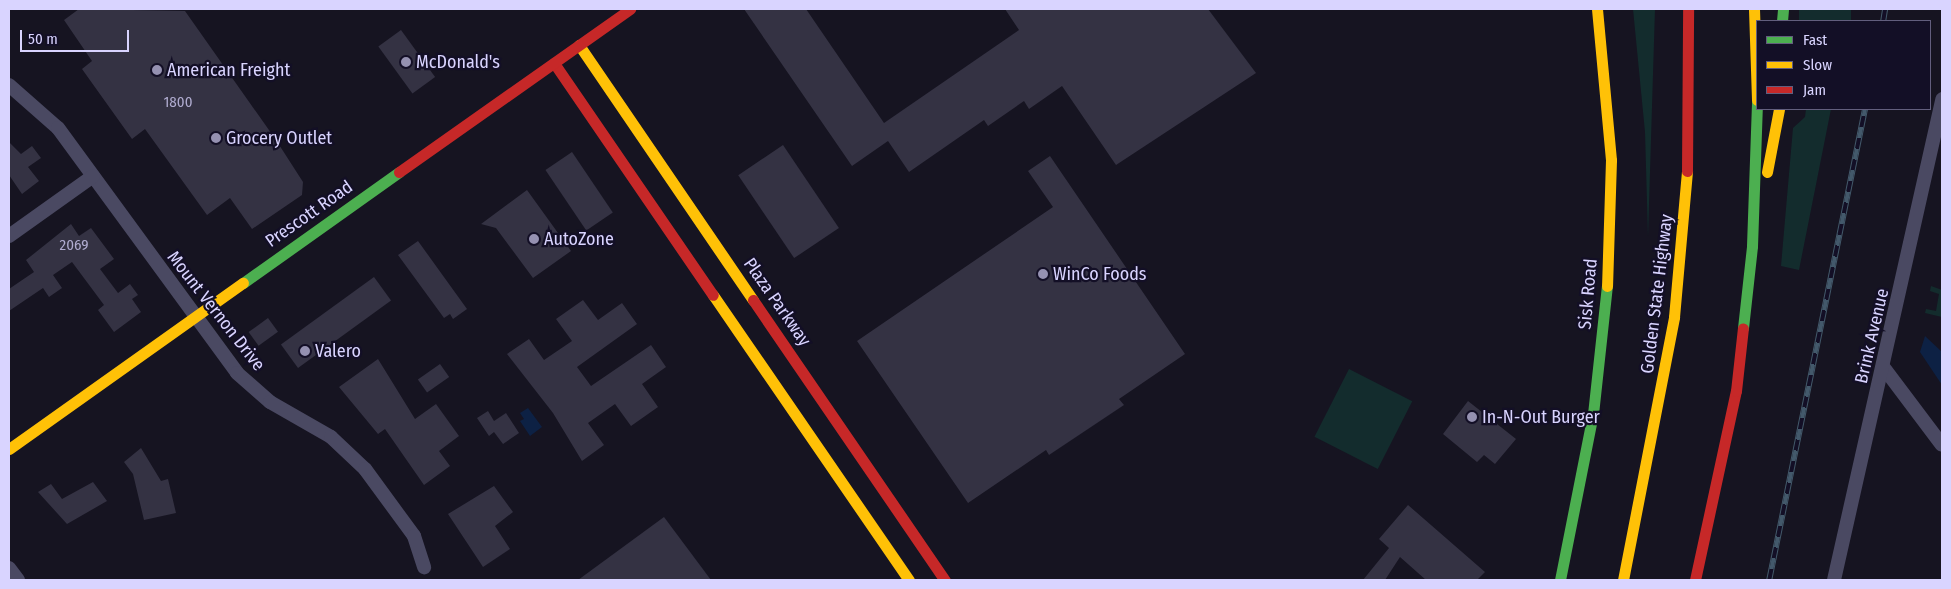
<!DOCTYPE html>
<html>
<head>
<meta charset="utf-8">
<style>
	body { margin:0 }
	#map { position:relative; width:1951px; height:589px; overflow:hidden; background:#161421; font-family:"Fira Sans Condensed",sans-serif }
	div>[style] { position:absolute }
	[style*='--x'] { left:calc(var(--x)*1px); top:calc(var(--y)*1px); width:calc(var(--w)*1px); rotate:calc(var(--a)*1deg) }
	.green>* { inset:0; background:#132c2d; transform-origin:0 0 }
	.water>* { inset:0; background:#0d2144 }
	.building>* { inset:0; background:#343243; transform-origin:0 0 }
	.street>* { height:14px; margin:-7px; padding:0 7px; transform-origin:7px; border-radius:7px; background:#4a4962 }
	.fast>* { height:11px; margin:-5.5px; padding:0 5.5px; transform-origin:5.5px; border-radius:5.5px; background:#4caf50 }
	.slow>* { height:11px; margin:-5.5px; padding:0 5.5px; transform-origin:5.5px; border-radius:5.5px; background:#ffc107 }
	.jam>* { height:11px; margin:-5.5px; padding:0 5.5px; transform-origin:5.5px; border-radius:5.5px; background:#c62828 }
	.rail>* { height:5.5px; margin-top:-2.75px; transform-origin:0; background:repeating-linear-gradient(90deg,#130f26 0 11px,#43596b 0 22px); box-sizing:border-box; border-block:1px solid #43596b }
	.dots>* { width:14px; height:14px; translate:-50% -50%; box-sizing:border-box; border:2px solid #130f26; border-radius:50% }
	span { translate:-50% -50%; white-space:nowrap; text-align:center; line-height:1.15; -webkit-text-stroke:4.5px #130f26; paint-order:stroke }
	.number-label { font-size:15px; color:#b0acd0 }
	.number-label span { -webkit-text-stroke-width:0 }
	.poi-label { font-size:18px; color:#d9d4ff }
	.left { translate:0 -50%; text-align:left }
	.street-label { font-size:18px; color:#d9d4ff }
	.frame { position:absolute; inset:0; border:10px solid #d9d4ff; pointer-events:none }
	.legend { position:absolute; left:1756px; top:20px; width:175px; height:90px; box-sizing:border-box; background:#130f26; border:1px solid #625e7d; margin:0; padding:6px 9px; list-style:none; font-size:15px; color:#d9d4ff }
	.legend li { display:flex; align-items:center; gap:10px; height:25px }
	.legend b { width:25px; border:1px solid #625e7d }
	.scale { position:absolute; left:20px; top:30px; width:109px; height:22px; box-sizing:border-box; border:2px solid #d9d4ff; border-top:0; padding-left:6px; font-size:15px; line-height:18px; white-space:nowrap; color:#d9d4ff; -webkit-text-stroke:4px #130f26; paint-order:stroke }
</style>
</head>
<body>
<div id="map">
	<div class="green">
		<div style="clip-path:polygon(1633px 9px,1655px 9px,1648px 237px,1645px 132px)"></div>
		<div style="left:1799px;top:9px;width:52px;height:12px"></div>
		<div style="clip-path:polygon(1806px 109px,1831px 109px,1799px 270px,1781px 266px,1793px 128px,1805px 117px)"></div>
		<div style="clip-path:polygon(1931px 286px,1942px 290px,1942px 317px,1925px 313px,1926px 309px,1936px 311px,1939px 294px,1930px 291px)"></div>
		<div style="left:1349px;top:369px;width:71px;height:76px;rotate:27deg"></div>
	</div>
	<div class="water">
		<div style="clip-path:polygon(1925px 336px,1942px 352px,1942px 385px,1920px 352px)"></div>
		<div style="clip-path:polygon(528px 408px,542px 427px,530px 436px,520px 421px,524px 419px,520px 413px)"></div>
	</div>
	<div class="building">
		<div style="clip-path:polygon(79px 9px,185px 11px,276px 140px,303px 182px,302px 195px,252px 229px,230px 198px,207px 215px,145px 129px,132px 139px,82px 69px,92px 61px,64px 20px)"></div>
		<div style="clip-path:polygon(744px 9px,806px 9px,884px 123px,1019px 30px,1005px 9px,1208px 9px,1256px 73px,1116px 165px,1062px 86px,1029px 109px,1024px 101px,988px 126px,984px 120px,909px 172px,888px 141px,852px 166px)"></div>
		<div style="left:401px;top:30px;width:58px;height:28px;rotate:54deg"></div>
		<div style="clip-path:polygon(9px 142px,21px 154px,32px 146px,41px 158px,28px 167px,39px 181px,22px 194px,9px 175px)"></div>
		<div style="left:783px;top:145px;width:100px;height:54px;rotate:56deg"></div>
		<div style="left:572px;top:152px;width:73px;height:32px;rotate:56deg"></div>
		<div style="clip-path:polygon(1050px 156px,1185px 354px,1119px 399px,1124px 405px,1049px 455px,1046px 450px,968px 503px,857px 341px,1053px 207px,1028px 171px)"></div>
		<div style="clip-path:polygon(527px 190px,571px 251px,533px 278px,496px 228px,481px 224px)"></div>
		<div style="clip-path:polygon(71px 224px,79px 236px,91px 228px,114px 259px,100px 269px,118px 293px,130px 284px,138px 295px,132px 299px,141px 312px,114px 332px,98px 310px,104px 305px,72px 262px,53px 275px,62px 288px,49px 297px,43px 288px,9px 311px,9px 289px,34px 272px,26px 260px)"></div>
		<div style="clip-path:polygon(418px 241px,467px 309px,453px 319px,450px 314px,444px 318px,398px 255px)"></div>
		<div style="left:374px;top:277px;width:29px;height:115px;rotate:54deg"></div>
		<div style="clip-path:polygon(583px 300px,598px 320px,622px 303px,637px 324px,577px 367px,591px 386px,651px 345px,666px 367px,642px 384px,658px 407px,631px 426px,615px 404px,588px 423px,604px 445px,582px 461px,553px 413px,507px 354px,529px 339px,544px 360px,572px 341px,556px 319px)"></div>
		<div style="left:268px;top:318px;width:17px;height:24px;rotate:54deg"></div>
		<div style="clip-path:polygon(378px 359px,415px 419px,436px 404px,459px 436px,439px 451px,450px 466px,424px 485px,385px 429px,378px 434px,339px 387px)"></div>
		<div style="left:440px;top:364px;width:16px;height:27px;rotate:55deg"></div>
		<div style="clip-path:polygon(1468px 401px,1516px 439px,1495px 464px,1484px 455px,1477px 462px,1443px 434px)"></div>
		<div style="clip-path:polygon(488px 411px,494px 421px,506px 413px,519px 433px,503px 444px,494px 432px,489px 436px,477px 418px)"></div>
		<div style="clip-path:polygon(141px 448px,161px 481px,168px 479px,176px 513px,144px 520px,133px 474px,124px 462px)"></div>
		<div style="clip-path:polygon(93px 482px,107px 501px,67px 524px,38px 492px,51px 484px,62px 499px)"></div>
		<div style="clip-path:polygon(494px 486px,513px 512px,495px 526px,510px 549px,483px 567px,448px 514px)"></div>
		<div style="clip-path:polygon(1408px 505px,1485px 572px,1477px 580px,1426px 580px,1400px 557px,1385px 580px,1363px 580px,1389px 548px,1379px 539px)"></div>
		<div style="clip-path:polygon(664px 517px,711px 580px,578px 580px)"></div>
	</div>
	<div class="street">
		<div style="--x:9;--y:85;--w:65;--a:41.3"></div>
		<div style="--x:58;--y:128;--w:303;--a:53.8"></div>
		<div style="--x:237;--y:373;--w:44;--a:41.3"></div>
		<div style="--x:270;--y:402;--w:70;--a:29.8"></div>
		<div style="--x:331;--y:437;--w:47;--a:43.3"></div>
		<div style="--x:365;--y:469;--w:83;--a:53.8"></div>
		<div style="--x:414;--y:536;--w:33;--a:72"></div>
		<div style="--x:9;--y:236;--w:103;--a:-35.5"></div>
		<div style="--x:1884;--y:368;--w:96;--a:53"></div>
		<div style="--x:9;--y:568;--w:15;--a:53"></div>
		<div style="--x:1834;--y:580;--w:493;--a:-77.3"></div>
	</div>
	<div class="fast">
		<div style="--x:1782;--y:21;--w:12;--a:-85"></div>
		<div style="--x:243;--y:283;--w:191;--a:-35.4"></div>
		<div style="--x:1743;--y:328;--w:82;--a:-83.7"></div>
		<div style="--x:1752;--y:246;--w:146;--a:-88"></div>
		<div style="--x:1560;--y:580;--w:169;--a:-78.8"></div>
		<div style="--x:1593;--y:414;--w:129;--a:-83.8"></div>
	</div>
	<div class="slow">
		<div style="--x:1597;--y:9;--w:152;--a:84.7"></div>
		<div style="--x:1611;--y:160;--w:126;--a:91.8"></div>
		<div style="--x:1754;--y:9;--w:91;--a:88.1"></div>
		<div style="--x:579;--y:45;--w:309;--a:55.7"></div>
		<div style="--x:1767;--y:172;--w:64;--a:-79.2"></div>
		<div style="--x:713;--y:295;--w:346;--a:55.5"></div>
		<div style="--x:9;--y:449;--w:287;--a:-35.4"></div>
		<div style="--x:1623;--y:580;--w:268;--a:-79"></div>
		<div style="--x:1674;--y:317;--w:147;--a:-84.9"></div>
	</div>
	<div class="jam">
		<div style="--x:554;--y:63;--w:281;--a:55.6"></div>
		<div style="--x:1687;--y:171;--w:162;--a:-89.6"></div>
		<div style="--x:399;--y:172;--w:283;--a:-35.2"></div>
		<div style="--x:753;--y:300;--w:340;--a:55.6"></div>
		<div style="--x:1695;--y:580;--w:193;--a:-77.8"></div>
		<div style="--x:1736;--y:391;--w:63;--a:-83.7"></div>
	</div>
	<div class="rail">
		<div style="--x:1883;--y:21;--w:12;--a:-81"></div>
		<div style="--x:1769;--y:580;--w:481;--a:-78.5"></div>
	</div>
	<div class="dots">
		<div style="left:406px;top:62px;background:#9591b1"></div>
		<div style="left:157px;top:70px;background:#9591b1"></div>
		<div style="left:216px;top:138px;background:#9591b1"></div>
		<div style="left:534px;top:239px;background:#9591b1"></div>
		<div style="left:1043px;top:274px;background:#9591b1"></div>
		<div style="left:305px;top:351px;background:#9591b1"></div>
		<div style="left:1472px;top:417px;background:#9591b1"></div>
	</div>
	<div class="number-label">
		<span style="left:178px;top:103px">1800</span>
		<span style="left:74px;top:246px">2069</span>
	</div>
	<div class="poi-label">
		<span class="left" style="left:416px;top:62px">McDonald's</span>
		<span class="left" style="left:167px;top:70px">American Freight</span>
		<span class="left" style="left:226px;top:138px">Grocery Outlet</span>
		<span class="left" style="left:544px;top:239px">AutoZone</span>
		<span class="left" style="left:1053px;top:274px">WinCo Foods</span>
		<span class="left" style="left:315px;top:351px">Valero</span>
		<span class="left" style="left:1482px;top:417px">In-N-Out Burger</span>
	</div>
	<div class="street-label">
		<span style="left:309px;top:214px;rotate:-35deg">Prescott Road</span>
		<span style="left:1588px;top:294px;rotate:-85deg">Sisk Road</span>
		<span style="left:1657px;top:294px;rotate:-83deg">Golden State Highway</span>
		<span style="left:777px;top:302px;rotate:55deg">Plaza Parkway</span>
		<span style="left:216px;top:311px;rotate:52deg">Mount Vernon Drive</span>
		<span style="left:1872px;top:336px;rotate:-77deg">Brink Avenue</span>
	</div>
	<div class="frame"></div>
	<ul class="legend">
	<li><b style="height:6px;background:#4caf50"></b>Fast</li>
	<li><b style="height:6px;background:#ffc107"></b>Slow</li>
	<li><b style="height:6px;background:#c62828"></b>Jam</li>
	</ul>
	<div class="scale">50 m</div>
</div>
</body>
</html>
